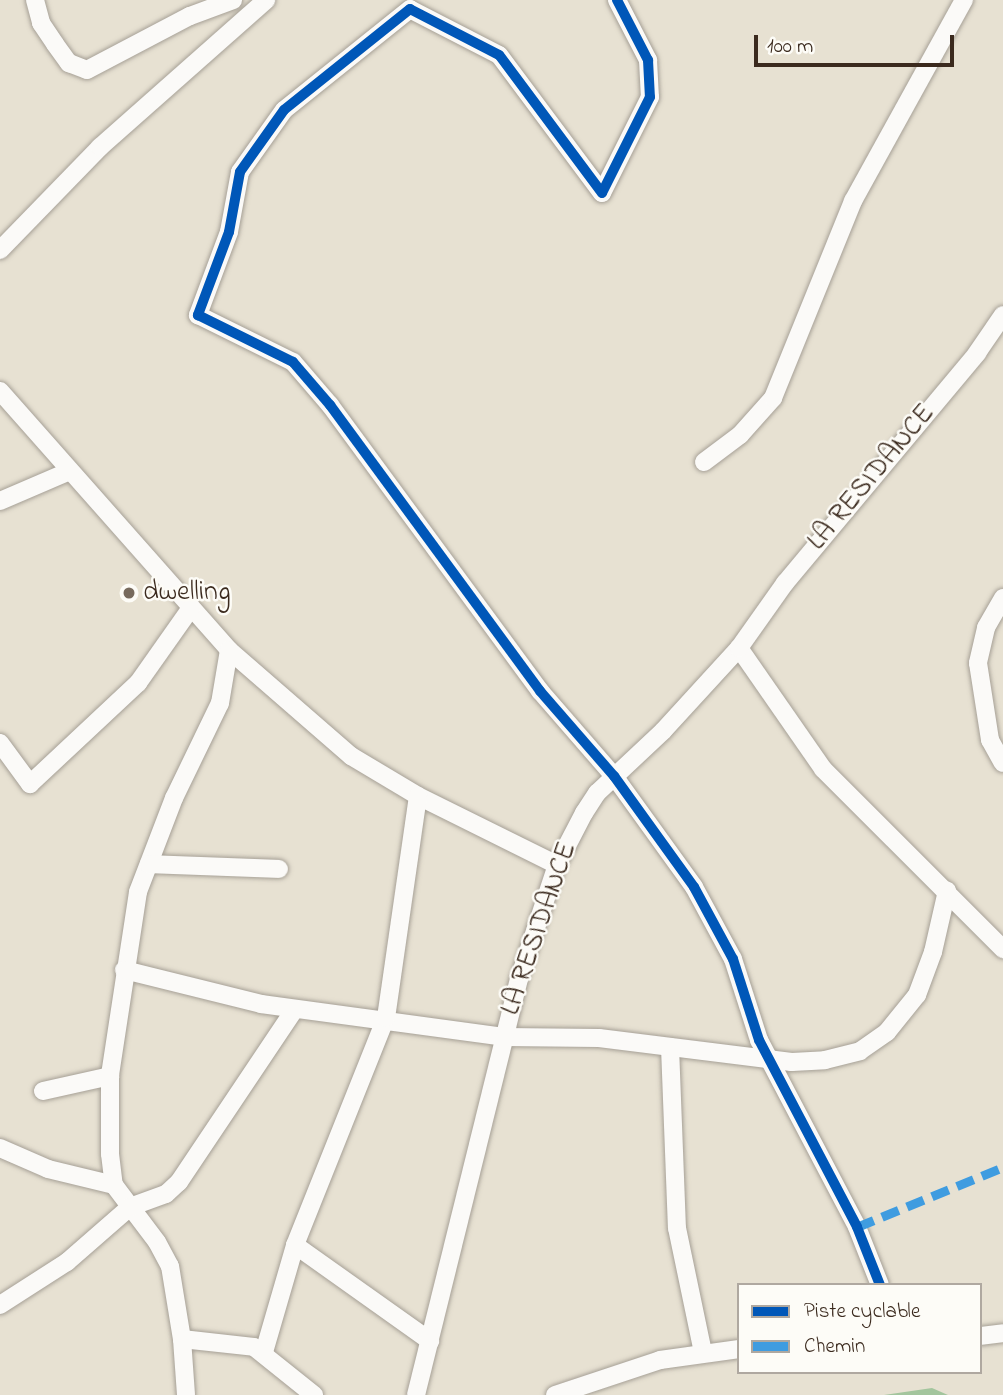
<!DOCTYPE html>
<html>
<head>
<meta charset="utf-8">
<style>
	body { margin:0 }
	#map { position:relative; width:1003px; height:1395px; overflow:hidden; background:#e7e1d2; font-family:"Indie Flower",sans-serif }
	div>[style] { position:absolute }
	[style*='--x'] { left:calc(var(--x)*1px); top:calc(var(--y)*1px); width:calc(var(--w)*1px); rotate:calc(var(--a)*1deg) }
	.forest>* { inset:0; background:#a3c59d }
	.roads { filter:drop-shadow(0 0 2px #a6a096) drop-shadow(0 0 2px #a6a096) }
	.minor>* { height:18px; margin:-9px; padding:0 9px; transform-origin:9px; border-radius:9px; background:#fbfaf8 }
	.quiet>* { height:9px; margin-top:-4.5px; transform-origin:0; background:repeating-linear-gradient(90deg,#3f9ce0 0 18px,transparent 0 27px) }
	.cycleway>* { height:10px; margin:-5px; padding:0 5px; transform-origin:5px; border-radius:5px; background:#0057b8 }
	.dots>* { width:19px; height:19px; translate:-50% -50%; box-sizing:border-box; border:4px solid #fdfcf7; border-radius:50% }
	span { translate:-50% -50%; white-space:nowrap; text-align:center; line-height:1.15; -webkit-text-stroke:5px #fdfcf7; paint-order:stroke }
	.street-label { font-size:28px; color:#3b2a1e }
	.poi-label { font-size:28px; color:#3b2a1e }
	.left { translate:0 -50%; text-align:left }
	.legend { position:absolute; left:737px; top:1283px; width:245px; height:91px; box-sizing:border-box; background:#fdfcf7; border:2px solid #afa8a0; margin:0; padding:9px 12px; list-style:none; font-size:21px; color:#3b2a1e }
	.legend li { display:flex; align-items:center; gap:14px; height:35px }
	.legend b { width:35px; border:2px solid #afa8a0 }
	.scale { position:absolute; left:754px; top:35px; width:200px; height:32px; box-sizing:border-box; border:4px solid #3b2a1e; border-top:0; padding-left:9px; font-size:21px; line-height:24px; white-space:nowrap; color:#3b2a1e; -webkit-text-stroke:5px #fdfcf7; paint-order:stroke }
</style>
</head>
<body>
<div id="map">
	<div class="forest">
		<div style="clip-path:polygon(932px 1388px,948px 1395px,884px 1395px)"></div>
	</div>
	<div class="roads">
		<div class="minor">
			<div style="--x:35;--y:0;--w:24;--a:75"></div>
			<div style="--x:41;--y:23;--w:25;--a:56"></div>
			<div style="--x:55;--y:44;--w:24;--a:54"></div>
			<div style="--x:69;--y:63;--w:19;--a:21"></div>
			<div style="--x:87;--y:70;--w:116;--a:-27.7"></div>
			<div style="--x:190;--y:16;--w:46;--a:-20.4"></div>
			<div style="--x:617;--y:0;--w:68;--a:62.7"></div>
			<div style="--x:648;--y:60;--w:37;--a:87"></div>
			<div style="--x:650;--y:97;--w:107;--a:116.6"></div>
			<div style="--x:602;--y:193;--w:172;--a:-126.7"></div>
			<div style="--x:499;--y:55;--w:100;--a:-152.7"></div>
			<div style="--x:410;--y:9;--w:161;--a:141.3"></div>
			<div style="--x:284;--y:110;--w:76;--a:125.4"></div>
			<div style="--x:240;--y:172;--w:61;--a:100.4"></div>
			<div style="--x:229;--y:232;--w:89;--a:110.5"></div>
			<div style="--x:198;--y:315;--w:106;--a:26.3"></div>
			<div style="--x:293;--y:362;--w:57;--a:49.3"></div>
			<div style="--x:330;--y:405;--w:355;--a:53.7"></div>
			<div style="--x:540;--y:691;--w:113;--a:49"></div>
			<div style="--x:614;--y:776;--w:137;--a:54.2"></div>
			<div style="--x:694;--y:887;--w:82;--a:61.6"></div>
			<div style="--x:733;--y:959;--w:85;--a:72.2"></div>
			<div style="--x:759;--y:1040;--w:211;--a:62.3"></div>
			<div style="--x:857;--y:1227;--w:62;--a:68.4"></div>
			<div style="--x:0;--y:250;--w:144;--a:-45.8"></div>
			<div style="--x:100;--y:147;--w:222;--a:-41.5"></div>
			<div style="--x:0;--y:391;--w:346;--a:48.5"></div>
			<div style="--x:229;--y:650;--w:162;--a:41"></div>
			<div style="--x:351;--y:756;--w:78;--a:30.8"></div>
			<div style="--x:418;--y:796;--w:155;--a:26.4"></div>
			<div style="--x:704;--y:462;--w:45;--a:-36.9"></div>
			<div style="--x:740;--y:435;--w:50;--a:-48.3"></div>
			<div style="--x:773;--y:398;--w:213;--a:-67.9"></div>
			<div style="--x:853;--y:201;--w:230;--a:-61.1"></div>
			<div style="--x:0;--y:501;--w:76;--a:-23.2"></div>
			<div style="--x:1003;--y:598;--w:34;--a:120"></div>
			<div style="--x:986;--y:628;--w:36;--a:103"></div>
			<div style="--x:978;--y:663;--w:78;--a:81.1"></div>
			<div style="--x:990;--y:740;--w:26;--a:61"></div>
			<div style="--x:739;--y:648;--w:147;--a:55.2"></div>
			<div style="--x:823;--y:769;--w:255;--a:45"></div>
			<div style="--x:229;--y:650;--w:54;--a:99.6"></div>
			<div style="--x:220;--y:703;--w:106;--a:115.8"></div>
			<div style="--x:174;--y:798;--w:101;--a:111"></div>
			<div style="--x:138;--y:892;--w:186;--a:98.7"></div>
			<div style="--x:110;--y:1076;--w:78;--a:90"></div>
			<div style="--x:110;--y:1154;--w:31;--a:83"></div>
			<div style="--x:114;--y:1185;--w:71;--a:53"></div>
			<div style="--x:157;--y:1242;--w:27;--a:62"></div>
			<div style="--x:170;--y:1266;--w:74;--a:80.7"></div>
			<div style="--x:182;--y:1339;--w:72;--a:6.3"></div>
			<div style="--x:254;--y:1347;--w:77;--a:38.7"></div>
			<div style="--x:0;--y:743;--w:51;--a:53.8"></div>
			<div style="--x:30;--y:784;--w:148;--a:-43.1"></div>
			<div style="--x:138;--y:683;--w:92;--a:-54.8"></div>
			<div style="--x:149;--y:864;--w:130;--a:2.2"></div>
			<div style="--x:124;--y:970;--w:141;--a:13.9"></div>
			<div style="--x:261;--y:1004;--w:245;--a:7.7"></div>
			<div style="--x:504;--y:1037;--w:95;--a:0.6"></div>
			<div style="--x:599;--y:1038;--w:194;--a:7.1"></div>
			<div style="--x:792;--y:1062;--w:33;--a:-3"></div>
			<div style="--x:825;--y:1060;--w:36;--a:-14"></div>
			<div style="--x:860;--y:1051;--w:33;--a:-35"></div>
			<div style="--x:887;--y:1032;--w:48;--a:-51"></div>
			<div style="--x:917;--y:995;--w:46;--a:-69.6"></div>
			<div style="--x:933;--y:952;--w:63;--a:-77.1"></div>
			<div style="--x:670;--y:1047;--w:181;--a:87.8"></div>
			<div style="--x:677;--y:1228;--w:127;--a:78.2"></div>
			<div style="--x:43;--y:1091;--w:69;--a:-12.6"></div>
			<div style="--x:0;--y:1148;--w:52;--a:23.6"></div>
			<div style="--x:48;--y:1169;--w:68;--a:13.6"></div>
			<div style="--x:295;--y:1245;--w:166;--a:35.4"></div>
			<div style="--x:0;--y:1305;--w:80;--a:-32.7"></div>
			<div style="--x:67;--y:1262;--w:84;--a:-41.1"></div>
			<div style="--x:130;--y:1207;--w:38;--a:-20"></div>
			<div style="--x:166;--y:1194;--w:18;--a:-43"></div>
			<div style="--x:179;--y:1182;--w:208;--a:-56.2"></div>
			<div style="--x:980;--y:1336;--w:23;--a:-7"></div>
			<div style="--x:182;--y:1339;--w:56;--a:85.9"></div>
			<div style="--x:264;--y:1352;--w:111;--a:-73.8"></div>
			<div style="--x:295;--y:1245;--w:245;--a:-68.2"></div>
			<div style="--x:386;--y:1018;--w:224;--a:-81.8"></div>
			<div style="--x:416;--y:1395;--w:429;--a:-76.1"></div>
			<div style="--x:519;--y:979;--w:120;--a:-71.6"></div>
			<div style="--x:557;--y:865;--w:59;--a:-62.6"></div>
			<div style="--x:584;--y:813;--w:24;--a:-57"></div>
			<div style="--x:597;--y:793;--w:91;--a:-43.2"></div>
			<div style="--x:663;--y:731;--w:113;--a:-47.5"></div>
			<div style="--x:739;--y:648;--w:80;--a:-54.7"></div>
			<div style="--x:785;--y:583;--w:300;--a:-50.1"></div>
			<div style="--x:977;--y:353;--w:46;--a:-55.6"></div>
			<div style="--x:555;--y:1395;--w:111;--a:-18.4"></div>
			<div style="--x:660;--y:1360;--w:80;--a:-7.9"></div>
		</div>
	</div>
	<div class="quiet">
		<div style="--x:857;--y:1227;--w:158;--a:-22.3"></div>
	</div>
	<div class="cycleway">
		<div style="--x:617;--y:0;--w:68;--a:62.7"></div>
		<div style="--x:648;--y:60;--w:37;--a:87"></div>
		<div style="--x:650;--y:97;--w:107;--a:116.6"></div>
		<div style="--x:602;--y:193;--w:172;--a:-126.7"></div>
		<div style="--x:499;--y:55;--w:100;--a:-152.7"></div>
		<div style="--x:410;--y:9;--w:161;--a:141.3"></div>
		<div style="--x:284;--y:110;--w:76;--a:125.4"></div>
		<div style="--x:240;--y:172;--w:61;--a:100.4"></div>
		<div style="--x:229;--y:232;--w:89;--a:110.5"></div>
		<div style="--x:198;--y:315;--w:106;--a:26.3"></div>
		<div style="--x:293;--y:362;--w:57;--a:49.3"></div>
		<div style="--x:330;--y:405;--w:355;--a:53.7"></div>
		<div style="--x:540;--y:691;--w:113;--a:49"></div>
		<div style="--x:614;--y:776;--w:137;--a:54.2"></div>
		<div style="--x:694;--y:887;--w:82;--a:61.6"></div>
		<div style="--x:733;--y:959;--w:85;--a:72.2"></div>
		<div style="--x:759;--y:1040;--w:211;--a:62.3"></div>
		<div style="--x:857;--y:1227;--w:62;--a:68.4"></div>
	</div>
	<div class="dots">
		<div style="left:129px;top:593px;background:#776a5d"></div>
	</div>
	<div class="street-label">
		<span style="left:872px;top:478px;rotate:-50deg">LA RESIDANCE</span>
		<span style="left:540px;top:929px;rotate:-71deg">LA RESIDANCE</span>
	</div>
	<div class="poi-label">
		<span class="left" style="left:143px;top:593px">dwelling</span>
	</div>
	<ul class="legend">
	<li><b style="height:9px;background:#0057b8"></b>Piste cyclable</li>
	<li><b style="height:9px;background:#3f9ce0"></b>Chemin</li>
	</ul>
	<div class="scale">100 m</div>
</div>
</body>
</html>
